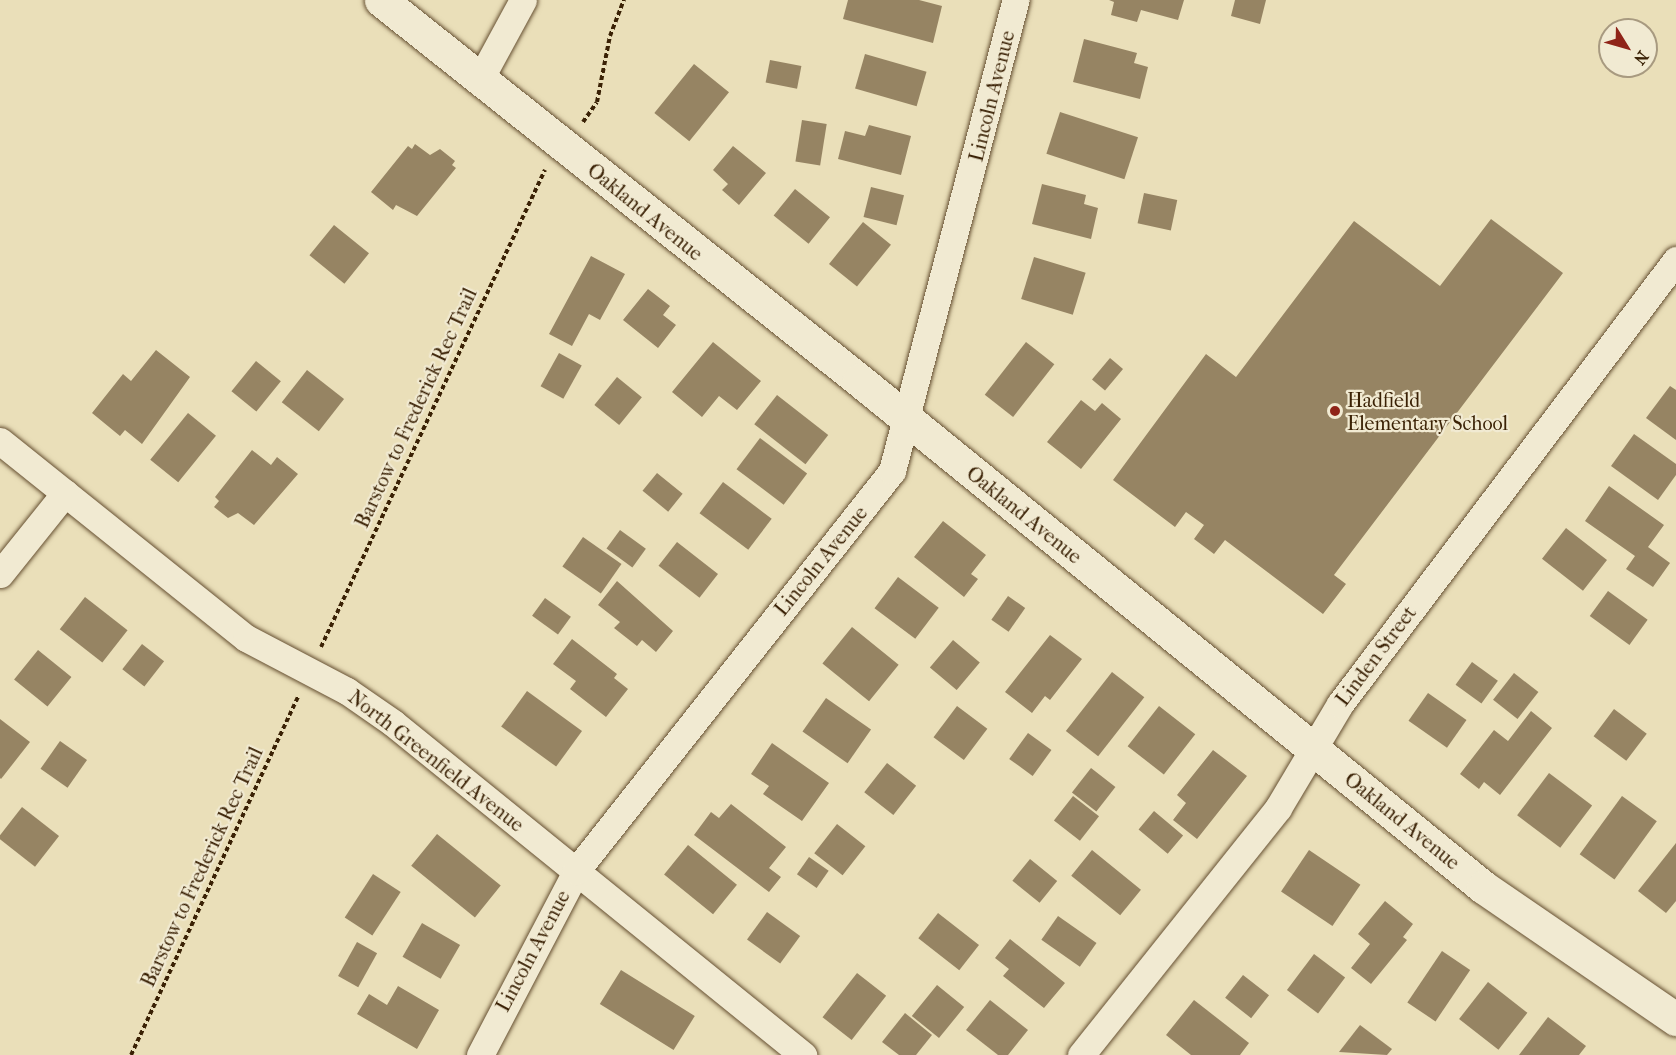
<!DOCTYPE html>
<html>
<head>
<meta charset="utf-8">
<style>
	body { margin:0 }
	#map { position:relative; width:1676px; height:1055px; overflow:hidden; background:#eadfb9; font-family:"IM FELL French Canon",serif }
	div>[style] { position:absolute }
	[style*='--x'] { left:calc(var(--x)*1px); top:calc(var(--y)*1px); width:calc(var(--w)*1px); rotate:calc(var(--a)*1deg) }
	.building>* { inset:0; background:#968463; transform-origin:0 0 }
	.path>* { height:4px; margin-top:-2px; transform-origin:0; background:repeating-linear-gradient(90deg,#3a2105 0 4.5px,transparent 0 7.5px) }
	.roads { filter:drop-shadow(0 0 2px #665032) drop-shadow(0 0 2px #665032) }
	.street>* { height:27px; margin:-13.5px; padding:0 13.5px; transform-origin:13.5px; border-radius:13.5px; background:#f1ead2 }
	.secondary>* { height:33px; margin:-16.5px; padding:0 16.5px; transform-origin:16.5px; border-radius:16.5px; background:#f1ead2 }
	.dots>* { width:16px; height:16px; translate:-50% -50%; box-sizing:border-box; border:3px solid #f1ead2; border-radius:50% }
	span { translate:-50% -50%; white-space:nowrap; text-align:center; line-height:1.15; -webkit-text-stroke:4.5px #f1ead2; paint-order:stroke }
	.street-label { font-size:20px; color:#3a2105 }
	.poi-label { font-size:20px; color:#3a2105 }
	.left { translate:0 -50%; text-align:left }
	.north { position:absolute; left:1598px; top:18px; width:60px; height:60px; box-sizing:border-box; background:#f1ead2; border:2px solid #a89a80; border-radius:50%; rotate:127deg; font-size:16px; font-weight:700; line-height:24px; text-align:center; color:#3a2105 }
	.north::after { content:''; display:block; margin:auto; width:21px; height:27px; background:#8f2418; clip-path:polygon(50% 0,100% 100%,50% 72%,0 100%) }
</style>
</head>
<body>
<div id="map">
	<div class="building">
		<div style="clip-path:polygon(848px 0,919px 0,942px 6px,933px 43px,843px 19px)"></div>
		<div style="clip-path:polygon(1109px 0,1184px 0,1178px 20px,1141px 10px,1137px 22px,1111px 15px,1114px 2px)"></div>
		<div style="clip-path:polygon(1235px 0,1266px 0,1260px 24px,1231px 16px)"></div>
		<div style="clip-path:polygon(1084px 39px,1137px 53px,1134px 63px,1148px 67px,1140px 99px,1073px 82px)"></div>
		<div style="left:865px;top:54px;width:64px;height:36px;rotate:16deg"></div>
		<div style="left:770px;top:60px;width:32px;height:23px;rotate:11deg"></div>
		<div style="left:694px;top:64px;width:45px;height:63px;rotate:39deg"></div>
		<div style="left:1060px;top:112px;width:82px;height:44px;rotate:18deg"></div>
		<div style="left:802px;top:120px;width:25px;height:42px;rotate:9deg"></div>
		<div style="clip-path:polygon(869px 125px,911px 136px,901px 175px,838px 159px,845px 131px,865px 136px)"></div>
		<div style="clip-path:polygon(415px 144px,430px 155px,440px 149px,455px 161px,452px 165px,456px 168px,417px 216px,396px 205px,393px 210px,371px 192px,408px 146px,412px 149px)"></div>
		<div style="clip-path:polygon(733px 146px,766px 173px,739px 205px,722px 190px,728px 184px,713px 170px)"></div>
		<div style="clip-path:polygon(1042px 184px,1086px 195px,1084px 204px,1098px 208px,1091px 239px,1032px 224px)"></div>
		<div style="left:871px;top:187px;width:34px;height:31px;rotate:14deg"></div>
		<div style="left:795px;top:189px;width:45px;height:34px;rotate:39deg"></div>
		<div style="left:1144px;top:193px;width:34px;height:31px;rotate:12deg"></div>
		<div style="clip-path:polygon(1491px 219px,1563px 273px,1334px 575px,1346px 584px,1323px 614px,1225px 540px,1214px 554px,1194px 539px,1204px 525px,1186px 512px,1175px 527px,1113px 480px,1206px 354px,1236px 377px,1354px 221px,1440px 286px)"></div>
		<div style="left:863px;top:222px;width:36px;height:54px;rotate:39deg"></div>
		<div style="left:334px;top:225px;width:45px;height:39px;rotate:39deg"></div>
		<div style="clip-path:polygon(591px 256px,625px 274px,600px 320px,589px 314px,572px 346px,549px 334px)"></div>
		<div style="left:1034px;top:257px;width:54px;height:44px;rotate:17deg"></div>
		<div style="clip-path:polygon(648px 289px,670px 306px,663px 315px,676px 325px,658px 348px,623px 320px)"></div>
		<div style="clip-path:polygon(713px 342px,761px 381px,737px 410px,719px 396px,702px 417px,672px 392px)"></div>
		<div style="left:1026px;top:342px;width:36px;height:67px;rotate:38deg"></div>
		<div style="clip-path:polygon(156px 350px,190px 377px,142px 444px,125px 430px,120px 436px,92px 413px,123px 374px,131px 381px)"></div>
		<div style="left:559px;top:353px;width:26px;height:38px;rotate:29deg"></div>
		<div style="left:1110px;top:358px;width:17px;height:28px;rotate:40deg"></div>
		<div style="left:256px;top:361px;width:32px;height:39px;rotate:39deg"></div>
		<div style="left:307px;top:370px;width:47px;height:41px;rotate:38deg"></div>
		<div style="left:617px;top:377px;width:32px;height:36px;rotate:39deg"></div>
		<div style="clip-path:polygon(1670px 386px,1676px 390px,1676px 440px,1646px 418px)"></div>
		<div style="left:777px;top:395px;width:65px;height:37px;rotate:38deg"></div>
		<div style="clip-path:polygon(1081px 400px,1095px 411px,1102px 403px,1121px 419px,1081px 469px,1047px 442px)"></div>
		<div style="left:188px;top:413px;width:36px;height:60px;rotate:39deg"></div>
		<div style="clip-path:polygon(1634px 434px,1676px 464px,1676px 475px,1658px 500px,1611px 466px)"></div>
		<div style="left:760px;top:438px;width:59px;height:39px;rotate:37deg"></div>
		<div style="clip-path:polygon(252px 450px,271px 465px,277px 457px,298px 474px,254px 525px,238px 513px,228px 518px,214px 507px,219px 501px,215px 497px)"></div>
		<div style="left:657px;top:473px;width:33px;height:23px;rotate:39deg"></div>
		<div style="left:723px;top:482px;width:61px;height:39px;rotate:37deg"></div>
		<div style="clip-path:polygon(1609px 486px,1664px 525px,1648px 547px,1670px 563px,1653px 587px,1626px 569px,1635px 556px,1585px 521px)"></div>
		<div style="clip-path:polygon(943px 521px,986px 555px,971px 574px,978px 579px,964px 597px,914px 557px)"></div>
		<div style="left:1566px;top:528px;width:52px;height:39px;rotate:38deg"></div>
		<div style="left:620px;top:530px;width:32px;height:23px;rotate:36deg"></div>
		<div style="left:583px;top:537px;width:47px;height:36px;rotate:35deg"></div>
		<div style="left:677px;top:542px;width:52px;height:30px;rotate:38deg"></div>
		<div style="left:898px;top:577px;width:51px;height:39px;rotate:37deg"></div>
		<div style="clip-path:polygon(617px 581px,673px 631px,656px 652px,642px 640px,637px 646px,614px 628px,620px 622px,598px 605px)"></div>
		<div style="left:1608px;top:591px;width:49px;height:31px;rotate:36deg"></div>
		<div style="left:1008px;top:596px;width:21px;height:29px;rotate:35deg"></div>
		<div style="left:85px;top:597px;width:54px;height:41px;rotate:38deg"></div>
		<div style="left:545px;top:598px;width:32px;height:22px;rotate:36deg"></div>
		<div style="left:852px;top:627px;width:60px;height:47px;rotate:39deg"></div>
		<div style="clip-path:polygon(1050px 635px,1082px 659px,1050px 700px,1045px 696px,1032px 713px,1005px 692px)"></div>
		<div style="clip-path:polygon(572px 639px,617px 674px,614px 678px,628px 689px,606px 717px,570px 689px,576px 681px,553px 664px)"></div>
		<div style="left:953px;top:640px;width:35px;height:36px;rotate:40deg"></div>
		<div style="left:142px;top:644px;width:28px;height:32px;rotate:38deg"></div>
		<div style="left:38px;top:650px;width:43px;height:38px;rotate:39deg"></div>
		<div style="left:1472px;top:662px;width:32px;height:28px;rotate:36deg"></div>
		<div style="left:1112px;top:672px;width:41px;height:75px;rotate:38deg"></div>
		<div style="left:1514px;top:673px;width:31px;height:34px;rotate:38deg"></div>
		<div style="left:527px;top:691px;width:68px;height:44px;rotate:36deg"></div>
		<div style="left:1428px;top:693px;width:47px;height:34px;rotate:35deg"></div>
		<div style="left:826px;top:698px;width:55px;height:41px;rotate:35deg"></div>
		<div style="left:957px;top:706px;width:38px;height:39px;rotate:37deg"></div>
		<div style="left:1159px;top:706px;width:46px;height:51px;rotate:38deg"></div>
		<div style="left:1614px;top:709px;width:41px;height:34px;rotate:37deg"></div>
		<div style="clip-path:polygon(1531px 711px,1552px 728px,1500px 795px,1484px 782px,1479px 789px,1460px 774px,1494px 730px,1508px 741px)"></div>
		<div style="clip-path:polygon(0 719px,30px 742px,1px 779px,0 778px)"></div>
		<div style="left:1028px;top:733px;width:29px;height:32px;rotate:36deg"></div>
		<div style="left:60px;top:741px;width:33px;height:34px;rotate:35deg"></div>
		<div style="clip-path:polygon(772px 743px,829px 783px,802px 821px,763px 794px,769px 786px,751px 774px)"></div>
		<div style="clip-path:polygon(1213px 750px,1247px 776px,1197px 839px,1173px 820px,1186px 803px,1177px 795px)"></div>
		<div style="left:887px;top:763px;width:37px;height:37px;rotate:38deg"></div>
		<div style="left:1091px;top:768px;width:31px;height:31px;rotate:38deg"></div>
		<div style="left:1549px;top:773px;width:54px;height:53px;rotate:37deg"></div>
		<div style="left:1073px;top:796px;width:33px;height:31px;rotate:38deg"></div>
		<div style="left:1622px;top:796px;width:43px;height:72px;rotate:36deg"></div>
		<div style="clip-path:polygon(731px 804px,786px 847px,769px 868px,781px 877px,769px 892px,694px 835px,711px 812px,719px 818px)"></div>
		<div style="left:22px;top:807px;width:47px;height:39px;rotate:38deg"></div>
		<div style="left:1154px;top:811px;width:38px;height:24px;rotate:40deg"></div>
		<div style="left:837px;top:824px;width:36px;height:37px;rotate:38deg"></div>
		<div style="left:437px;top:834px;width:82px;height:41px;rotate:39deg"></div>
		<div style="clip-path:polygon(1676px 843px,1676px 901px,1666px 913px,1638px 891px)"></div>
		<div style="left:688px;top:845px;width:63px;height:38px;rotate:39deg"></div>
		<div style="left:1092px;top:850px;width:63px;height:33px;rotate:39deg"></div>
		<div style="left:1309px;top:850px;width:62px;height:50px;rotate:34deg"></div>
		<div style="left:809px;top:857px;width:24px;height:21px;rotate:35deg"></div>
		<div style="left:1030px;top:859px;width:35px;height:28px;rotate:39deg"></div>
		<div style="left:373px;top:874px;width:33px;height:52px;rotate:33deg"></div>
		<div style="clip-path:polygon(1385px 901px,1413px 924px,1403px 937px,1407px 940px,1371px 984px,1351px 968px,1370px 944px,1358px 934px)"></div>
		<div style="left:767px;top:912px;width:41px;height:34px;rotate:36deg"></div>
		<div style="left:938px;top:913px;width:52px;height:32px;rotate:38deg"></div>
		<div style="left:1058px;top:916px;width:47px;height:29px;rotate:35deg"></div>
		<div style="left:422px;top:923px;width:44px;height:39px;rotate:30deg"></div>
		<div style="clip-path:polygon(1010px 939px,1065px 983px,1044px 1008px,1003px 976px,1009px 969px,995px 958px)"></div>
		<div style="left:357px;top:942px;width:23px;height:39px;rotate:29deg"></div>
		<div style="left:1442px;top:951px;width:34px;height:62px;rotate:34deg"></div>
		<div style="left:1314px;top:954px;width:39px;height:45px;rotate:37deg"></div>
		<div style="left:621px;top:970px;width:87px;height:40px;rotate:32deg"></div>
		<div style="left:857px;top:973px;width:37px;height:56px;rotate:38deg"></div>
		<div style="left:1243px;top:975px;width:33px;height:29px;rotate:38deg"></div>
		<div style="left:1488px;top:982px;width:50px;height:47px;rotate:38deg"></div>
		<div style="left:937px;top:985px;width:35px;height:40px;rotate:39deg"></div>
		<div style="clip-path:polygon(398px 986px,439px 1010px,417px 1049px,357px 1014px,369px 994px,387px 1005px)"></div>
		<div style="clip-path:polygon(990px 1000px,1028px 1030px,1008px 1055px,998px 1055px,966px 1030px)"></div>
		<div style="clip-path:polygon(1194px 1000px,1249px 1043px,1240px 1055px,1191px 1055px,1166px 1035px)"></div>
		<div style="clip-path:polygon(905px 1013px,932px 1035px,916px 1055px,899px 1055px,882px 1042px)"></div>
		<div style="clip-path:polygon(1548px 1017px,1586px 1046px,1579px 1055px,1519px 1055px)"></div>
		<div style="clip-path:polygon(1360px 1025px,1392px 1049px,1387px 1055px,1339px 1052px)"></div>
	</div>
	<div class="path">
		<div style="--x:583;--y:122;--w:24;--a:-55"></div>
		<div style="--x:597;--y:102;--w:67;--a:-78.9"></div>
		<div style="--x:610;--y:36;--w:39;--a:-69"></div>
		<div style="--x:321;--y:647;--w:527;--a:-64.85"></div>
		<div style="--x:131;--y:1055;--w:395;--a:-65"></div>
	</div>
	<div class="roads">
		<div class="street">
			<div style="--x:479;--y:81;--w:92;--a:-61.5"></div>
			<div style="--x:0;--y:441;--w:315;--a:38.7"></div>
			<div style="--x:246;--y:638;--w:114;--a:27.7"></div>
			<div style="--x:347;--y:691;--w:56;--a:34.8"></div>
			<div style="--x:393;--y:723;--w:528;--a:39"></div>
			<div style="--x:0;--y:574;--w:104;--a:-51.3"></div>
			<div style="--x:480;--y:1055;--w:208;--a:-62.4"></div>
			<div style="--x:576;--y:871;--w:510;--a:-51.69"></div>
			<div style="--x:892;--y:471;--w:487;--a:-75.3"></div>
			<div style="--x:1081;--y:1055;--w:316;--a:-51.4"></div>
			<div style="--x:1278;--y:808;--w:121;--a:-59.2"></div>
			<div style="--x:1340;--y:704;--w:557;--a:-52.88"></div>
		</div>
		<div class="secondary">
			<div style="--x:381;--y:0;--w:611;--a:38.48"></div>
			<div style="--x:859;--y:380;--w:804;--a:39.09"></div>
			<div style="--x:1483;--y:887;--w:234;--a:34.4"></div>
		</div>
	</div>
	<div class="dots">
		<div style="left:1335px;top:411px;background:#8f2418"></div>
	</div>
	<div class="street-label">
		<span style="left:992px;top:96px;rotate:-76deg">Lincoln Avenue</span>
		<span style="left:645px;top:212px;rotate:39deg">Oakland Avenue</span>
		<span style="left:416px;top:408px;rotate:-65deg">Barstow to Frederick Rec Trail</span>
		<span style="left:1024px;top:515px;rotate:39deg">Oakland Avenue</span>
		<span style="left:821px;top:561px;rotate:-51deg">Lincoln Avenue</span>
		<span style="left:1376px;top:656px;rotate:-53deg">Linden Street</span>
		<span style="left:436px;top:761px;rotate:38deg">North Greenfield Avenue</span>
		<span style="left:1402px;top:821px;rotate:39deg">Oakland Avenue</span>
		<span style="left:202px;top:867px;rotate:-65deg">Barstow to Frederick Rec Trail</span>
		<span style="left:533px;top:951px;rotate:-62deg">Lincoln Avenue</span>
	</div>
	<div class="poi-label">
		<span class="left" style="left:1347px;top:412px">Hadfield<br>Elementary School</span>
	</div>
	<div class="north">N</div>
</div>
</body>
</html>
